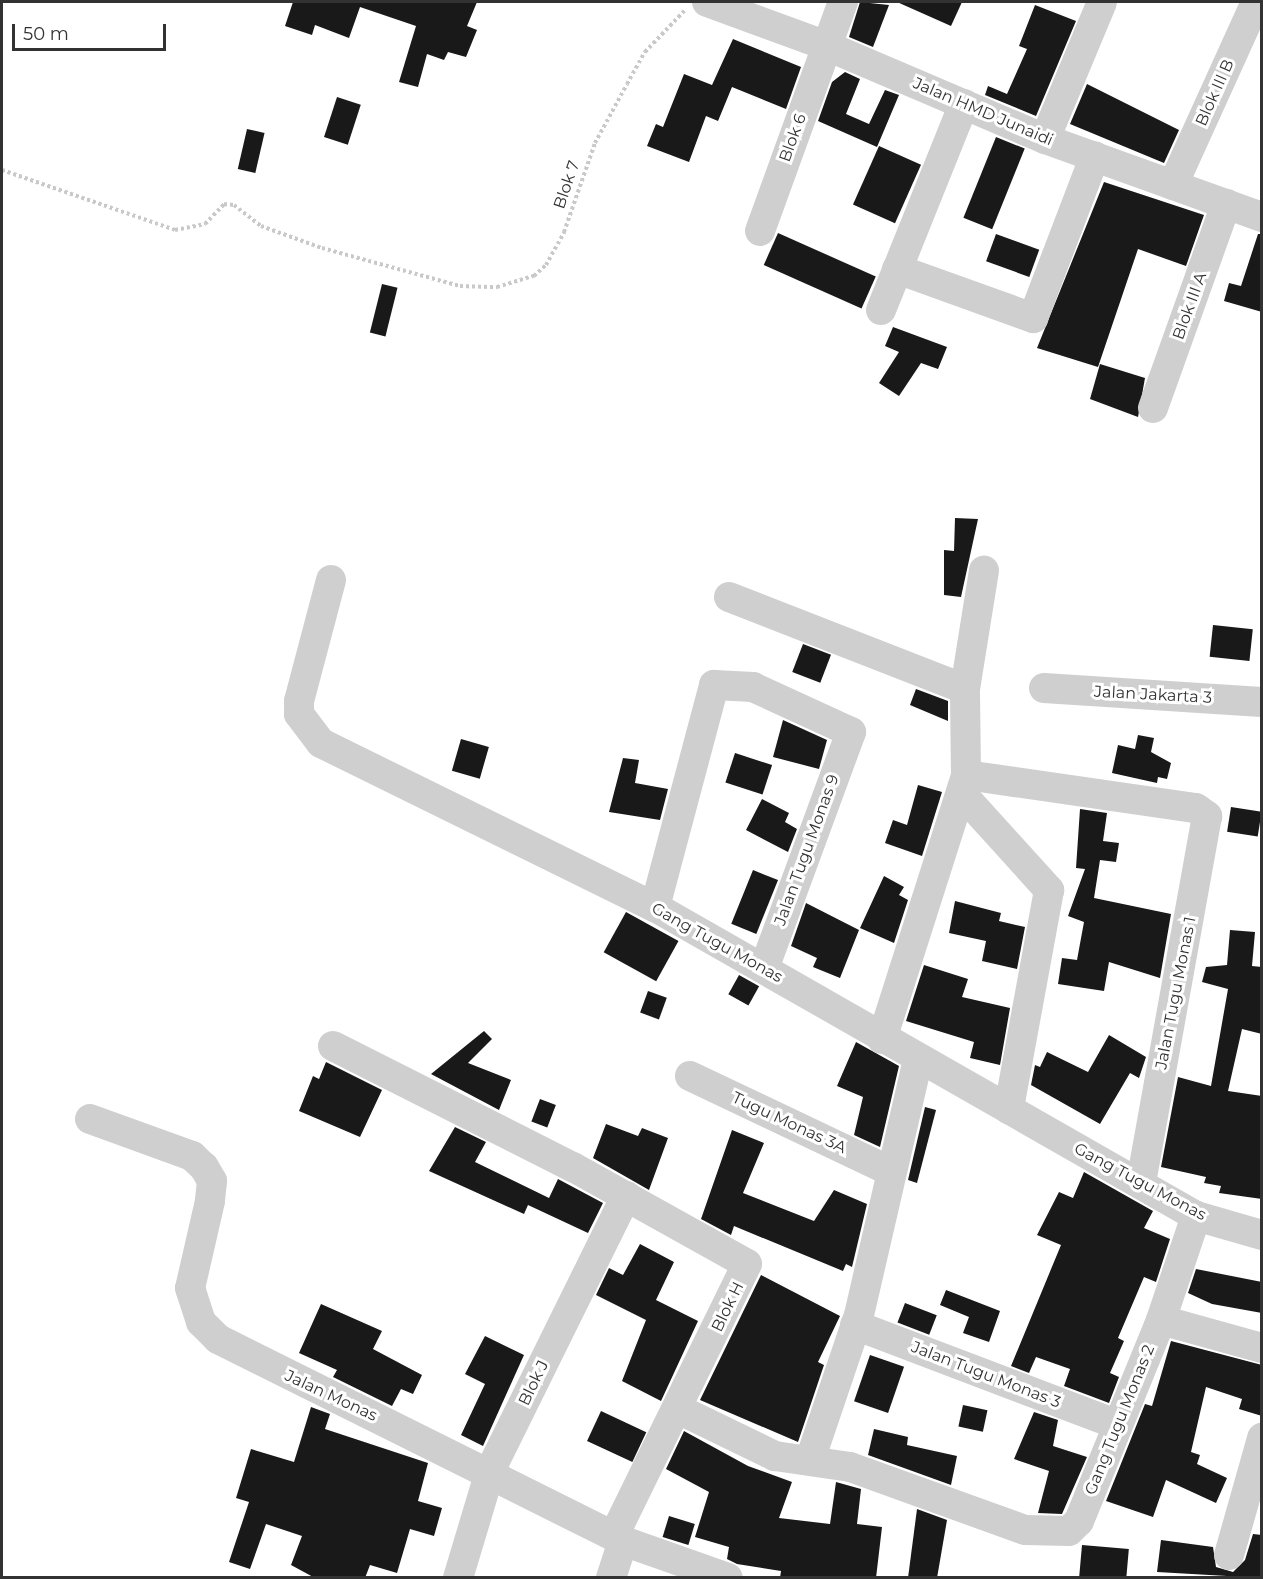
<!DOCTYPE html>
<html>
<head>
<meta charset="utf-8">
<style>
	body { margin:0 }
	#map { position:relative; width:1263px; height:1579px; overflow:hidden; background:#fff; font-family:Montserrat,sans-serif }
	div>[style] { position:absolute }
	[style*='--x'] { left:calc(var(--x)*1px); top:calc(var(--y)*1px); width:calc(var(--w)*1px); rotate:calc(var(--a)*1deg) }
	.building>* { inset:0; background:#191919; transform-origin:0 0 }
	.path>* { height:4px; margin-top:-2px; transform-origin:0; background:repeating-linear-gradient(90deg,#c9c9c9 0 3px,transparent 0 6px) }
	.minor>* { height:30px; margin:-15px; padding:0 15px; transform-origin:15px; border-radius:15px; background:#cfcfcf }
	span { translate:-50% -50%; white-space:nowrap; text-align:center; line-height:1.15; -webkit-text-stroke:6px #fff; paint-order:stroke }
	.street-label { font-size:16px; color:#323232 }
	.frame { position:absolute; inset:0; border:3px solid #323232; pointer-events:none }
	.scale { position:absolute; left:12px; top:24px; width:154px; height:27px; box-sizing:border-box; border:3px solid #323232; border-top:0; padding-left:8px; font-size:18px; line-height:21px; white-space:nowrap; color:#323232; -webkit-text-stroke:4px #fff; paint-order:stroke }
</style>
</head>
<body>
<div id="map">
	<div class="building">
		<div style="clip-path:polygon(293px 2px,477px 2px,467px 26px,477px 30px,466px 57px,448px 52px,444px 60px,427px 54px,418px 87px,399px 82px,416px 26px,360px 7px,349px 38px,315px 25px,312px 35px,285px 26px)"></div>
		<div style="clip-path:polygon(860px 2px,889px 5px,873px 47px,849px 37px)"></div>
		<div style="clip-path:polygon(897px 2px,962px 2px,951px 26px)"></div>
		<div style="clip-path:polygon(1035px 5px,1076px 21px,1036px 116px,985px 95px,988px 86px,1007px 94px,1027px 49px,1019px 46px)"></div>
		<div style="clip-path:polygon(733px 39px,801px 67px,786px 109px,732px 87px,718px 121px,706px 116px,689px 162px,647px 146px,656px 124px,663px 127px,684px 74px,712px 85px)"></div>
		<div style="clip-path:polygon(845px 72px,860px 79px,846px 114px,869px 124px,885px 90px,899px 95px,877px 147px,818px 121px,832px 82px)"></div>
		<div style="clip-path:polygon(1087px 84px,1179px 130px,1164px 163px,1070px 124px)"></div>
		<div style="left:337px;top:97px;width:25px;height:42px;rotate:18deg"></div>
		<div style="left:247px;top:129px;width:18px;height:41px;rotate:13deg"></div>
		<div style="left:996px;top:137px;width:31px;height:87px;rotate:22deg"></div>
		<div style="left:879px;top:146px;width:46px;height:64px;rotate:24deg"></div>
		<div style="clip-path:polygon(1104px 182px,1204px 215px,1186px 266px,1138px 249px,1098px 367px,1037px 348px)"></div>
		<div style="left:778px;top:233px;width:107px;height:35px;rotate:24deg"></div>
		<div style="left:996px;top:234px;width:46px;height:29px;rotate:20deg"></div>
		<div style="clip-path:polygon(1258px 234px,1262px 234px,1262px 312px,1224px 301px,1229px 283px,1241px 286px)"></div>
		<div style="left:382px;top:284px;width:16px;height:50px;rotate:14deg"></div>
		<div style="clip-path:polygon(893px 327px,947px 347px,938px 369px,921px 363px,899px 396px,879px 383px,899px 352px,885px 346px)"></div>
		<div style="clip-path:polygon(1100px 364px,1145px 378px,1138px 417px,1090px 399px)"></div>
		<div style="clip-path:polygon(955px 518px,978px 519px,961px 597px,944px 595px,944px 550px,954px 551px)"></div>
		<div style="left:1213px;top:625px;width:40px;height:32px;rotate:6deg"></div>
		<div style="left:803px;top:644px;width:30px;height:30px;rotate:21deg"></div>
		<div style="clip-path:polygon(916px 689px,948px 701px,948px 721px,910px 705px)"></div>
		<div style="clip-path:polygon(783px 720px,827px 740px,819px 769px,773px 757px)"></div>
		<div style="clip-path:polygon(1138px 735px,1154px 738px,1151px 752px,1171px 763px,1167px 779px,1158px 777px,1157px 783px,1112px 773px,1118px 745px,1135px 749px)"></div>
		<div style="left:461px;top:739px;width:29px;height:33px;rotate:16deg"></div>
		<div style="left:735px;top:753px;width:39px;height:31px;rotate:18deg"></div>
		<div style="clip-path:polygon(623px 758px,639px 760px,635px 783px,668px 789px,660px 820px,609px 812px)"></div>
		<div style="clip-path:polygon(918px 785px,942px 792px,922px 856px,885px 843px,893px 820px,907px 825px)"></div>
		<div style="clip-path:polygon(762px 799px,789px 813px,785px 822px,797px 829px,788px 852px,746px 830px)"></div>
		<div style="left:1231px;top:807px;width:31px;height:25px;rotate:9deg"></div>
		<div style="clip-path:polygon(1080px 809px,1107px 813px,1103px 841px,1119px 843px,1116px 862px,1100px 860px,1094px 898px,1171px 914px,1160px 978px,1109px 962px,1104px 991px,1058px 984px,1062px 958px,1077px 960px,1084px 922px,1068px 916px,1085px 869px,1076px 868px)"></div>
		<div style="left:753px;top:870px;width:27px;height:58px;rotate:22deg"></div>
		<div style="clip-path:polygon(884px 876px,904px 887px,899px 895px,908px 900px,894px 943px,860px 928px)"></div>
		<div style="clip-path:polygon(955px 901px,1001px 913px,999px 921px,1025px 927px,1017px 969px,982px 961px,986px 941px,949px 933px)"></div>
		<div style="clip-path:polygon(806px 903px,859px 930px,840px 978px,813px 967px,817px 958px,791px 946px)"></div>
		<div style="left:626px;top:912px;width:60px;height:46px;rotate:29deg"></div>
		<div style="clip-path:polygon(1230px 930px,1255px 932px,1252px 966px,1262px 967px,1262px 1034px,1242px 1029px,1228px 1091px,1262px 1096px,1262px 1199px,1219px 1193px,1221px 1186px,1204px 1183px,1206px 1177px,1161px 1167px,1178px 1077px,1211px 1086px,1228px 989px,1202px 982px,1206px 967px,1227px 965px)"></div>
		<div style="clip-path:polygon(924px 965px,968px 979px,962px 997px,1010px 1008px,1000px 1065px,970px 1058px,974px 1042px,906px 1021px)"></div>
		<div style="left:739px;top:975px;width:23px;height:22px;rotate:29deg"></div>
		<div style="left:648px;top:991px;width:20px;height:23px;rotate:20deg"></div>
		<div style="clip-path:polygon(484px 1031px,492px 1039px,468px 1063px,511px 1080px,499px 1110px,431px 1074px)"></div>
		<div style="clip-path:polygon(1109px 1035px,1146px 1057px,1139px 1078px,1130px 1073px,1100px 1124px,1031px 1085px,1035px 1065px,1040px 1067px,1047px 1052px,1088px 1072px)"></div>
		<div style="clip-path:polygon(856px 1042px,899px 1066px,880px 1147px,854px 1135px,863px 1097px,837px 1086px)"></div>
		<div style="clip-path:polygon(326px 1062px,382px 1090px,360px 1137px,299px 1111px,313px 1076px,319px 1079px)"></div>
		<div style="left:540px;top:1099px;width:17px;height:24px;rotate:21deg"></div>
		<div style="clip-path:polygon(925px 1107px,936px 1110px,917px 1183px,908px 1180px)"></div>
		<div style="clip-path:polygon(606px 1124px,638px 1136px,642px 1128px,668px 1138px,649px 1190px,593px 1158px)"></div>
		<div style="clip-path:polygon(455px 1127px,486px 1142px,475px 1162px,549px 1198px,558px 1179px,603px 1203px,588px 1233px,528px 1205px,524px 1214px,429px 1171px)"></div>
		<div style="clip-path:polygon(732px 1130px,764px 1143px,743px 1193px,814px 1221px,834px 1190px,867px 1204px,852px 1267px,846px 1264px,843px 1271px,734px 1226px,731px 1235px,701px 1219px)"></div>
		<div style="clip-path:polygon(1084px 1172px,1153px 1211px,1144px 1228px,1170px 1239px,1156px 1282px,1144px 1277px,1118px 1338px,1124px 1341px,1110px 1373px,1119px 1377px,1109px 1403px,1064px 1386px,1070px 1369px,1036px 1357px,1029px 1373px,1011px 1366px,1061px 1245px,1037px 1235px,1059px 1192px,1073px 1198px)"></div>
		<div style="clip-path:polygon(640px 1244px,674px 1262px,656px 1300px,698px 1321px,661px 1401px,622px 1381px,646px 1320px,596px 1295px,609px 1268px,623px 1275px)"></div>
		<div style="clip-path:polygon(1196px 1269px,1262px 1282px,1262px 1313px,1212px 1304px,1188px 1293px)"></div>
		<div style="clip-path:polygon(761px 1275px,840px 1316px,818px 1362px,824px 1365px,798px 1442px,700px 1400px)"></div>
		<div style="clip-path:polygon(946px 1290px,1000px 1311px,989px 1342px,963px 1333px,969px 1317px,940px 1305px)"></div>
		<div style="left:905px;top:1303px;width:34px;height:21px;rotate:21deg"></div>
		<div style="clip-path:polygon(321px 1304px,382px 1331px,373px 1349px,422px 1375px,413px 1394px,401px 1389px,392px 1406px,333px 1377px,337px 1370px,299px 1353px)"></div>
		<div style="clip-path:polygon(485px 1336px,524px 1355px,483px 1446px,461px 1435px,485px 1384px,465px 1374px)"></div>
		<div style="clip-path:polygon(1171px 1341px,1262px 1365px,1262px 1416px,1239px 1409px,1242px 1399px,1206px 1387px,1191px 1452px,1200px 1455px,1197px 1464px,1227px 1478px,1216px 1503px,1166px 1480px,1153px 1517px,1106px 1501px,1145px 1404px,1152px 1406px)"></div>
		<div style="left:870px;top:1355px;width:36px;height:49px;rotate:19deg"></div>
		<div style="left:963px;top:1405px;width:25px;height:22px;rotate:12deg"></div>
		<div style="clip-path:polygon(311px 1407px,330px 1414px,325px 1429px,428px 1463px,418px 1501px,442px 1508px,434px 1536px,410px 1529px,397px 1573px,370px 1565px,365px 1578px,315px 1578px,291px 1565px,302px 1536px,266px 1524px,250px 1569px,229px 1562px,249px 1502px,236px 1498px,251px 1449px,294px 1462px)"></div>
		<div style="left:601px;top:1411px;width:50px;height:33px;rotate:25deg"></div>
		<div style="clip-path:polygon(1034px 1412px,1058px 1420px,1053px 1446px,1087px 1457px,1062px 1514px,1038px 1513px,1049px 1471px,1014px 1459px)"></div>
		<div style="clip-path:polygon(874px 1429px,908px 1437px,907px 1445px,957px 1456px,951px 1485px,868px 1455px)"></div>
		<div style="clip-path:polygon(684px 1431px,748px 1466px,792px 1482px,779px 1518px,830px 1524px,836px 1482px,861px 1489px,857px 1524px,882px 1527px,876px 1578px,780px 1578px,781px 1571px,737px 1564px,727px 1559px,729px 1547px,695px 1537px,709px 1492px,666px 1469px)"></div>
		<div style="clip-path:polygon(917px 1509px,947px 1520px,937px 1578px,908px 1578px)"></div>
		<div style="left:669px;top:1516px;width:27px;height:22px;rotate:17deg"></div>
		<div style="clip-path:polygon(1253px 1534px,1262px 1535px,1262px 1578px,1157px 1572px,1161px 1540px,1213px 1547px,1216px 1567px,1233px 1572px,1245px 1560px)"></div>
		<div style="left:1082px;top:1545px;width:47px;height:33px;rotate:5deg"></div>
	</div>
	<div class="path">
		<div style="--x:2;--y:170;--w:183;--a:19.1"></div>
		<div style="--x:175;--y:230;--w:31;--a:-11"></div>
		<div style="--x:205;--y:224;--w:28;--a:-46"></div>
		<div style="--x:224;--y:204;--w:10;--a:6"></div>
		<div style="--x:234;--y:205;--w:34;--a:38"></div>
		<div style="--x:261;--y:226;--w:65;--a:19.8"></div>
		<div style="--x:322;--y:248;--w:143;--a:15.4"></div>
		<div style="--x:460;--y:286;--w:37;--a:2"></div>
		<div style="--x:497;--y:287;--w:39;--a:-17"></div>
		<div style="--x:534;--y:276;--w:16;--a:-43"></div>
		<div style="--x:546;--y:265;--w:38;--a:-61"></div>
		<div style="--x:564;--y:232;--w:94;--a:-70.8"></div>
		<div style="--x:595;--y:143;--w:67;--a:-61.5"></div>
		<div style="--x:627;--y:84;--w:37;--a:-61"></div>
		<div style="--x:645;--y:52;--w:59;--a:-46.4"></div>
	</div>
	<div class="minor">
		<div style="--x:707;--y:2;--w:128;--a:20.1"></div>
		<div style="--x:827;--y:46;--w:237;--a:23.1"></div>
		<div style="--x:1045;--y:139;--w:231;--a:19.8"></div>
		<div style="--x:1045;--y:139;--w:148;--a:-67.4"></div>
		<div style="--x:1173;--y:185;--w:201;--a:-65.6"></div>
		<div style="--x:760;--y:231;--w:244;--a:-70.1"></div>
		<div style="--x:897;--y:269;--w:145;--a:19.8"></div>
		<div style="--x:1033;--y:318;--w:173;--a:-69.1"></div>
		<div style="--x:881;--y:310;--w:222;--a:-68.1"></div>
		<div style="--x:1153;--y:408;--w:217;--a:-70.3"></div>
		<div style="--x:331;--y:580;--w:125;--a:104.8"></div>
		<div style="--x:299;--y:701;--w:13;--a:90"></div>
		<div style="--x:299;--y:714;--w:36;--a:53"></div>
		<div style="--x:321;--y:743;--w:372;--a:26.2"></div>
		<div style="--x:655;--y:907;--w:623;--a:29.73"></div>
		<div style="--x:1196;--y:1216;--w:69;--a:16.1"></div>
		<div style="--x:729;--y:597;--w:253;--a:21.3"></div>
		<div style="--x:1044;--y:688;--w:218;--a:3.7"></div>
		<div style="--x:966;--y:775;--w:232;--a:8.2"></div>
		<div style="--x:1196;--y:808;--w:14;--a:36"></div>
		<div style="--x:1207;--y:816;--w:373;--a:100.2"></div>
		<div style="--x:962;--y:794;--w:130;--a:47.8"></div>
		<div style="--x:1049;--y:890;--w:223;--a:100.4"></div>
		<div style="--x:655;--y:907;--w:230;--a:-75.1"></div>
		<div style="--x:714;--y:685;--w:39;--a:3"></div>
		<div style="--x:753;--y:687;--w:108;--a:24.7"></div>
		<div style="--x:851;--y:732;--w:252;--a:110.2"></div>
		<div style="--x:882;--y:1039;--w:277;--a:-72.3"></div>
		<div style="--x:966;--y:775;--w:86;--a:-90.7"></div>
		<div style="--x:965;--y:689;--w:120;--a:-80.9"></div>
		<div style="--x:333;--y:1046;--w:269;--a:26.8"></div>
		<div style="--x:573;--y:1167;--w:199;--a:29.1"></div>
		<div style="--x:747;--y:1264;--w:303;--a:116.1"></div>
		<div style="--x:690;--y:1076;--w:219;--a:25.4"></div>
		<div style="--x:90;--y:1119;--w:109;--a:19.9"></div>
		<div style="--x:192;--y:1156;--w:16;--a:43"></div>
		<div style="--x:204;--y:1167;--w:16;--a:60"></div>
		<div style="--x:212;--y:1181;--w:20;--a:96"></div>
		<div style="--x:210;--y:1201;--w:89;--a:102.9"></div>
		<div style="--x:190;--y:1288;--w:36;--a:72"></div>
		<div style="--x:201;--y:1322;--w:24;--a:45"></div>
		<div style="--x:218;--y:1339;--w:453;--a:26.5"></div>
		<div style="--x:623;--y:1541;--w:111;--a:19.4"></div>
		<div style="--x:1161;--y:1320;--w:105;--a:15.5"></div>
		<div style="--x:855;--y:1325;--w:279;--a:20.8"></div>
		<div style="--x:678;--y:1409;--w:108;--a:25.9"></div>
		<div style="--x:775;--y:1456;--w:76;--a:8.3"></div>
		<div style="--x:850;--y:1467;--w:186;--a:19.8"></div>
		<div style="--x:1025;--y:1530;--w:44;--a:1.3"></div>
		<div style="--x:1069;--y:1531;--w:14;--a:-45"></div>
		<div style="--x:1079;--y:1521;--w:217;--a:-67.8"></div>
		<div style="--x:1161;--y:1320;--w:110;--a:-71.4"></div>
		<div style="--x:810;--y:1460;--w:153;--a:-71.3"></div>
		<div style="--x:859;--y:1315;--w:263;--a:-77"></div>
		<div style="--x:1229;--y:1555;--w:122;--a:-74.2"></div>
		<div style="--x:458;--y:1578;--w:112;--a:-73.3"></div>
		<div style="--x:490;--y:1471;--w:307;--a:-63.7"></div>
		<div style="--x:611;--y:1578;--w:39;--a:-72"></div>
	</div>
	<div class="street-label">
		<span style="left:1215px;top:93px;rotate:-66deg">Blok III B</span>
		<span style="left:983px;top:112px;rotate:23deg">Jalan HMD Junaidi</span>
		<span style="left:793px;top:138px;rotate:-70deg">Blok 6</span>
		<span style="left:567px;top:185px;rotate:-71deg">Blok 7</span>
		<span style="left:1190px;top:306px;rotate:-70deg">Blok III A</span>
		<span style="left:1153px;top:695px;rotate:3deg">Jalan Jakarta 3</span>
		<span style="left:807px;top:850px;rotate:-70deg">Jalan Tugu Monas 9</span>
		<span style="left:717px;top:943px;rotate:29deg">Gang Tugu Monas</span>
		<span style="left:1176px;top:993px;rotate:-79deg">Jalan Tugu Monas 1</span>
		<span style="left:789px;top:1123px;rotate:25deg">Tugu Monas 3A</span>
		<span style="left:1140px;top:1182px;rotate:28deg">Gang Tugu Monas</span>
		<span style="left:728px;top:1307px;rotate:-64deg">Blok H</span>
		<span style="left:986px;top:1375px;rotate:21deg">Jalan Tugu Monas 3</span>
		<span style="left:534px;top:1383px;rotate:-64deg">Blok J</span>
		<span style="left:331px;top:1396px;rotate:25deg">Jalan Monas</span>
		<span style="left:1120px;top:1420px;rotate:-68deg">Gang Tugu Monas 2</span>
	</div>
	<div class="frame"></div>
	<div class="scale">50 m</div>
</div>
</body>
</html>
